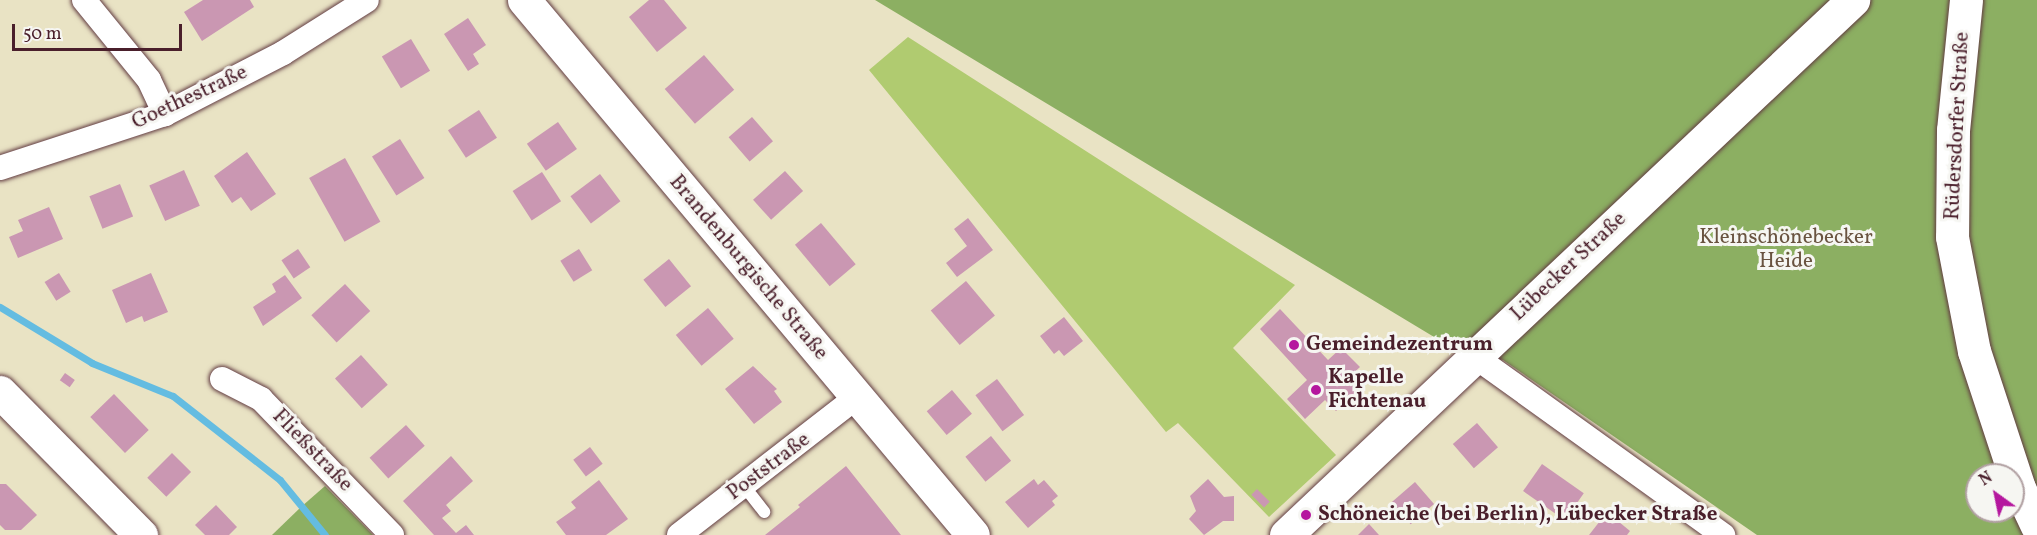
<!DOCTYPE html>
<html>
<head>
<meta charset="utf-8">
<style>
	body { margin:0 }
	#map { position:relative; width:2037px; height:535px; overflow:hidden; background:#e9e3c4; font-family:Vollkorn,serif }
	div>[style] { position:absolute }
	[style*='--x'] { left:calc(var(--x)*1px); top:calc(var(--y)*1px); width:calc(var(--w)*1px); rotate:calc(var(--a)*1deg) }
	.green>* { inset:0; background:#b0cb70 }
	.forest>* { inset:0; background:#8caf62 }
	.stream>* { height:7px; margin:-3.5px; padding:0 3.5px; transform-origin:3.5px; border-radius:3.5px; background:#64bce1 }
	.building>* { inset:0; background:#ca97b2; transform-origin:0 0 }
	.roads { filter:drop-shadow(0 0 2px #623c42) drop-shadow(0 0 2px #623c42) }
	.lane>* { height:12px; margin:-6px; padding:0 6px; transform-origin:6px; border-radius:6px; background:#fff }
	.street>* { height:24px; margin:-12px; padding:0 12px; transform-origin:12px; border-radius:12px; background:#fff }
	.secondary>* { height:33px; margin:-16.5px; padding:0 16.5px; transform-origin:16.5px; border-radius:16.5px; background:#fff }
	.dots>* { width:16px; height:16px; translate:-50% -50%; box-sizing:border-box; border:3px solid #f6f6f2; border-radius:50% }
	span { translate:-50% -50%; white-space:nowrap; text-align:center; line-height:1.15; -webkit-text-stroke:6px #f6f6f2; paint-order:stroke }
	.street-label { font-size:21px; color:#4a1f2b }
	.park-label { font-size:21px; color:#695340 }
	.poi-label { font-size:21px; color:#4a1f2b; font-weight:700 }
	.left { translate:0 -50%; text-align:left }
	.north { position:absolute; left:1965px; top:463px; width:60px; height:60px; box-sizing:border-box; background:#f6f6f2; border:2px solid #b1a0a2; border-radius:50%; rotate:327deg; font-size:16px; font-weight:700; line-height:24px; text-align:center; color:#4a1f2b }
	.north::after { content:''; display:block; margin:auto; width:21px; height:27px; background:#b5179e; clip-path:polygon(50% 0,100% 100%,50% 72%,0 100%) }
	.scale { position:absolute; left:12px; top:24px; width:170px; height:27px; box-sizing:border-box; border:3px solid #4a1f2b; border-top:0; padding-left:8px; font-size:18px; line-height:21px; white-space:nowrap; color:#4a1f2b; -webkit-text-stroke:4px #f6f6f2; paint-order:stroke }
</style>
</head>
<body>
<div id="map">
	<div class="green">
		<div style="clip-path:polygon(908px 37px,1295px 285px,1233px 348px,1336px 455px,1269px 517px,1178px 423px,1166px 432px,869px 70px)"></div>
	</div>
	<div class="forest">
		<div style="clip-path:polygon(evenodd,875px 0,2037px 0,2037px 535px,1757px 535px,1503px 360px,1454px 349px,875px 0,1977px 475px,2013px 475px,2013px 511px,1977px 511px,1977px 475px)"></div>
		<div style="clip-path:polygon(325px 486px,373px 535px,272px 535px,301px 507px)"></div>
	</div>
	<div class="stream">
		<div style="--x:0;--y:307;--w:108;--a:31.3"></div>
		<div style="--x:92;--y:363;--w:87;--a:22.2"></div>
		<div style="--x:173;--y:396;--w:136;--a:38.1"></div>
		<div style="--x:280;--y:480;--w:71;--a:50.7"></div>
	</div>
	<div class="building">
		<div style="clip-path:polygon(203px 0,250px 0,254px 7px,202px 41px,184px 12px)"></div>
		<div style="clip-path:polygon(649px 0,664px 0,687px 28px,657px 52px,629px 17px)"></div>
		<div style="clip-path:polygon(468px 18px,486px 45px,473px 54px,479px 64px,468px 71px,444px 34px)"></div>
		<div style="left:411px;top:39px;width:37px;height:34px;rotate:59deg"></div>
		<div style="left:704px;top:55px;width:46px;height:52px;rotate:49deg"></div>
		<div style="left:479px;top:110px;width:33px;height:37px;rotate:57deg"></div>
		<div style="left:752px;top:117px;width:32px;height:31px;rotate:49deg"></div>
		<div style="left:558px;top:122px;width:33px;height:38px;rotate:55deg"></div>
		<div style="left:400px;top:139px;width:46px;height:33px;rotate:58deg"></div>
		<div style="clip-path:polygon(247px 152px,276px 194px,251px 211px,241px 197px,232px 203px,214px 176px)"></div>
		<div style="left:345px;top:158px;width:73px;height:41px;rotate:61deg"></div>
		<div style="left:184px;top:170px;width:39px;height:38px;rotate:66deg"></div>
		<div style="left:785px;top:171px;width:27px;height:43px;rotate:48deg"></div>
		<div style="left:542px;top:172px;width:35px;height:35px;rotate:57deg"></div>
		<div style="left:600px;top:174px;width:34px;height:37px;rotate:53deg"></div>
		<div style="left:120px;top:184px;width:35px;height:33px;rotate:68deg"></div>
		<div style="clip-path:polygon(49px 207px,63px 239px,18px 258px,9px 237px,23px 231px,18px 220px)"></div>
		<div style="clip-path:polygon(968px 218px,993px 250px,957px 277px,946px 263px,967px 246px,954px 229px)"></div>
		<div style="left:821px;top:223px;width:54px;height:34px;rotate:50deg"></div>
		<div style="left:298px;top:249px;width:22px;height:20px;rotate:56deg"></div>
		<div style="left:579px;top:249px;width:25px;height:22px;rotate:58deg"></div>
		<div style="left:669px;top:259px;width:35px;height:33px;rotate:51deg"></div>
		<div style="left:59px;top:273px;width:22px;height:17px;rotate:58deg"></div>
		<div style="clip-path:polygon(151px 273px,168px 312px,144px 322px,142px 316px,126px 323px,112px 290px)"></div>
		<div style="clip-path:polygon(285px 275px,302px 298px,263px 326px,253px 307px,276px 292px,272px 284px)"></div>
		<div style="left:966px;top:281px;width:45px;height:46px;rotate:50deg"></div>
		<div style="left:345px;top:284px;width:37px;height:46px;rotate:47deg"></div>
		<div style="left:708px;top:308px;width:40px;height:42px;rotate:50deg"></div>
		<div style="clip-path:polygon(1280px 309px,1328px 360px,1341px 348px,1360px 367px,1347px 379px,1358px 391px,1336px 411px,1325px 400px,1305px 419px,1287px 399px,1307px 380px,1260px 329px)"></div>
		<div style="clip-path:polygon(1064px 317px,1083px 341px,1064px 356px,1059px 350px,1054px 354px,1040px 336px)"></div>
		<div style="left:361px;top:355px;width:40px;height:35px;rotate:48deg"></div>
		<div style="clip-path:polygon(753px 366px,777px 389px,774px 391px,782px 402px,754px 424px,725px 389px)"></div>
		<div style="left:65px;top:373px;width:12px;height:9px;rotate:35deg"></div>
		<div style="left:997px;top:379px;width:45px;height:27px;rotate:53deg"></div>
		<div style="left:952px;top:390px;width:31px;height:33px;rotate:50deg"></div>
		<div style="left:114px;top:394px;width:50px;height:33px;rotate:46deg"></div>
		<div style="left:1477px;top:423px;width:32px;height:32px;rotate:49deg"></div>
		<div style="left:406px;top:425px;width:28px;height:49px;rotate:48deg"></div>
		<div style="left:991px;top:436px;width:32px;height:33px;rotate:51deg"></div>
		<div style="left:590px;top:447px;width:21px;height:21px;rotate:53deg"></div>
		<div style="left:172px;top:453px;width:27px;height:35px;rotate:45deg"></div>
		<div style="clip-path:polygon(451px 456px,473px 481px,446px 505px,451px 511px,442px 518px,456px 533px,466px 525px,474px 535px,434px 535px,403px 501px)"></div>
		<div style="left:1542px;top:464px;width:51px;height:33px;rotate:35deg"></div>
		<div style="clip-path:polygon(846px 466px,901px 535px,765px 535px,800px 507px,798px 505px)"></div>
		<div style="clip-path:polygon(1034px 479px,1038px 485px,1044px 480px,1058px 496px,1052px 501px,1055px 505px,1028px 528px,1005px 502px)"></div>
		<div style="clip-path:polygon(1208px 479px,1224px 497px,1234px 496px,1234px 521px,1223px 521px,1204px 535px,1189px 519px,1196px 511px,1190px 496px)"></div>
		<div style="clip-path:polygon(599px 480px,628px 519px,606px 535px,566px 535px,556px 522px,576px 508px,571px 502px)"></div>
		<div style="left:1415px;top:482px;width:29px;height:31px;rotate:49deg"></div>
		<div style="clip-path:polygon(0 484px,6px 484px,37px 515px,21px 530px,5px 530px,0 525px)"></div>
		<div style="left:1257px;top:489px;width:18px;height:8px;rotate:45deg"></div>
		<div style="clip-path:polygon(216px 505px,237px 527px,229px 535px,205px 535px,195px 525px)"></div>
		<div style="clip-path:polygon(1607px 512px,1630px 531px,1627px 535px,1589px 535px)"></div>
		<div style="clip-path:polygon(1369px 524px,1379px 535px,1358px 535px)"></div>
	</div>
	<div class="roads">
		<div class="lane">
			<div style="--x:744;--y:486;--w:33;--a:52"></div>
		</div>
		<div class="street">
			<div style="--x:84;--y:0;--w:103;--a:50.9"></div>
			<div style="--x:149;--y:80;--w:38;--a:65"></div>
			<div style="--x:0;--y:168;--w:174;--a:-18.1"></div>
			<div style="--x:165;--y:114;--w:133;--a:-27.3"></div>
			<div style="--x:283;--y:53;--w:99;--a:-32.2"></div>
			<div style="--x:1474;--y:356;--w:307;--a:35.7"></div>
			<div style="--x:222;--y:379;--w:44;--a:27.1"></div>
			<div style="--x:261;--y:399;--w:189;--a:46.1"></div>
			<div style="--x:679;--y:535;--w:225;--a:-37.8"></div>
		</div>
		<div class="secondary">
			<div style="--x:524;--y:0;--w:698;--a:49.99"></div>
			<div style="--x:1966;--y:0;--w:131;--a:95.7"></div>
			<div style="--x:1953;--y:130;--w:107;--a:90.5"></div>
			<div style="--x:1952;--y:237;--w:116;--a:79.1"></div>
			<div style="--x:1974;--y:351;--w:144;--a:71.8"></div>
			<div style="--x:2019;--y:488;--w:42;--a:64.7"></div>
			<div style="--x:0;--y:392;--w:201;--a:45.4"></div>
			<div style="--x:1286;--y:535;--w:780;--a:-43.34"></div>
		</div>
	</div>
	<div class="dots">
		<div style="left:1294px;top:345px;background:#b5179e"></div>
		<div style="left:1316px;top:390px;background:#b5179e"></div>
		<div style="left:1306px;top:515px;background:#b5179e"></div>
	</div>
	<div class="street-label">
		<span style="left:190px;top:98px;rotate:-25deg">Goethestraße</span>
		<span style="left:1958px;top:126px;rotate:-87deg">Rüdersdorfer Straße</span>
		<span style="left:1569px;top:267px;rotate:-43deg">Lübecker Straße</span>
		<span style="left:748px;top:268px;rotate:50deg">Brandenburgische Straße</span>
		<span style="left:312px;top:451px;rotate:46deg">Fließstraße</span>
		<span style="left:769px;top:467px;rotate:-37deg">Poststraße</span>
	</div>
	<div class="park-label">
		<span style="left:1786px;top:250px">Kleinschönebecker<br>Heide</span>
	</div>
	<div class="poi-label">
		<span class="left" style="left:1306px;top:345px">Gemeindezentrum</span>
		<span class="left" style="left:1328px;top:390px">Kapelle<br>Fichtenau</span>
		<span class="left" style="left:1318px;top:515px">Schöneiche (bei Berlin), Lübecker Straße</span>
	</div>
	<div class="north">N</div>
	<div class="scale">50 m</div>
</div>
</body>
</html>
